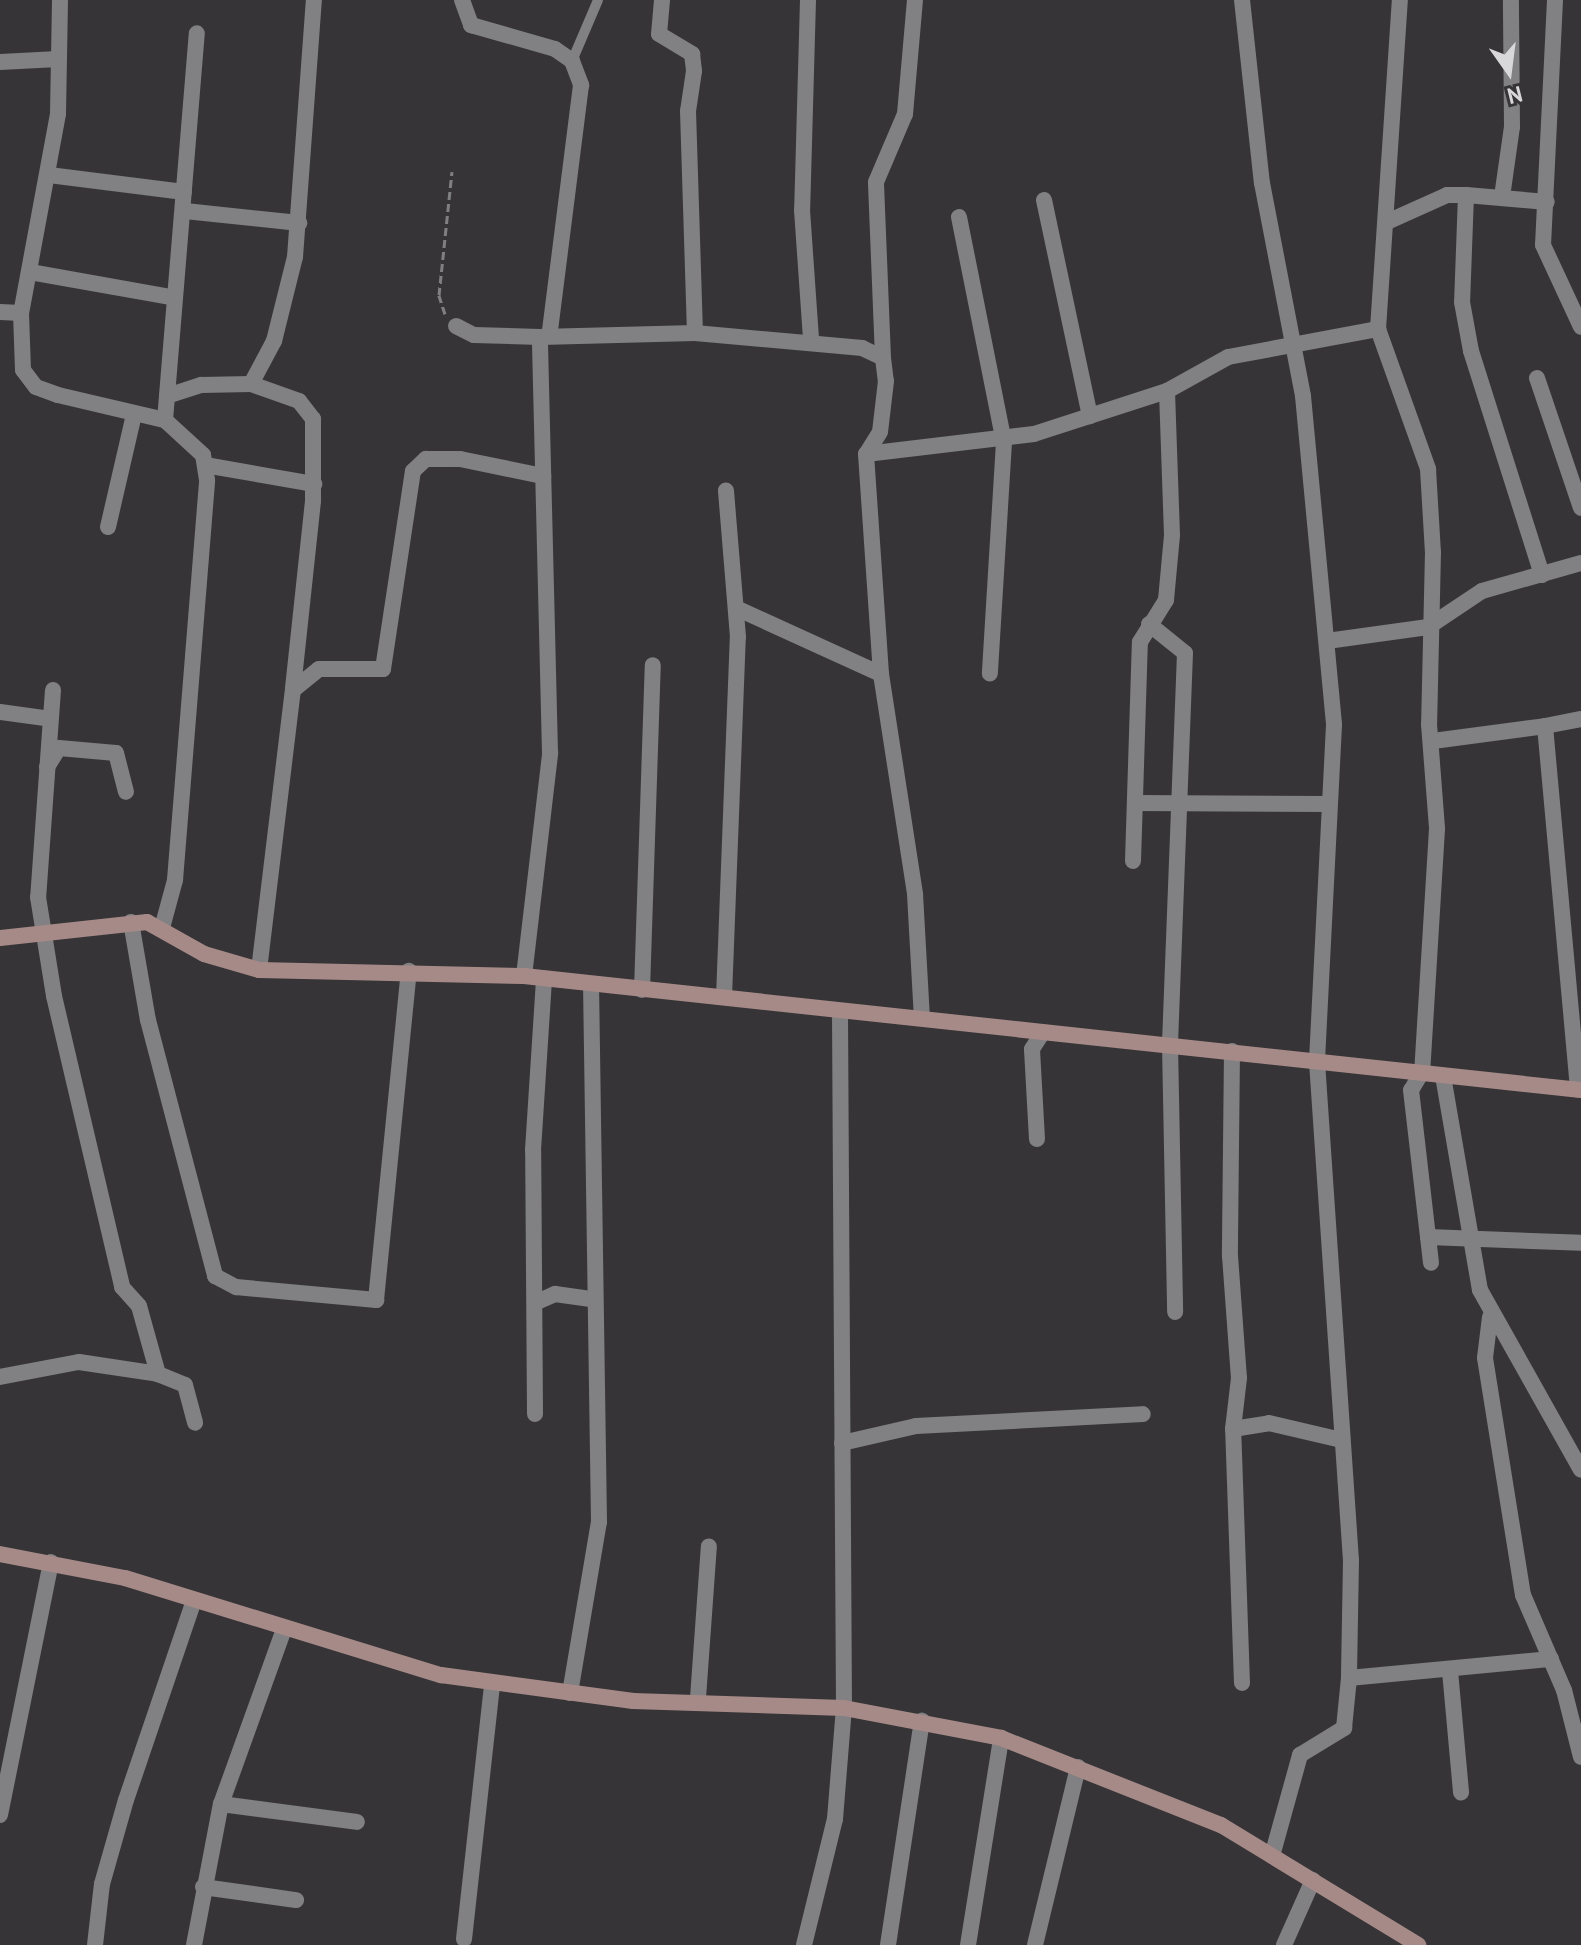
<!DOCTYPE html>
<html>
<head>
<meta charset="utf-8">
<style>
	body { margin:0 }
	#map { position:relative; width:1581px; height:1945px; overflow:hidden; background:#363437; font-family:"PT Sans",sans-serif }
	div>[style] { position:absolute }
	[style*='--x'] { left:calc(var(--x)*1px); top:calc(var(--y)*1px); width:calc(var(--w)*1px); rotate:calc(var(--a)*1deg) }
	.path>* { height:3px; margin-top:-1.5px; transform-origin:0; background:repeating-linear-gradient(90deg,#807f81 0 8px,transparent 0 12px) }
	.lane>* { height:10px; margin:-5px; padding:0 5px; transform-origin:5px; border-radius:5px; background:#818083 }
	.street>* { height:16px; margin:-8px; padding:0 8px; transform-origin:8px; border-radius:8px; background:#818083 }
	.secondary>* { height:16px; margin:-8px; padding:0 8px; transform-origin:8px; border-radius:8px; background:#a68a88 }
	span { translate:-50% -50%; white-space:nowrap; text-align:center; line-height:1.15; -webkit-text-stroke:7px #363437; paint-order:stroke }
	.north { position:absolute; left:1469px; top:32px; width:80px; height:80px; -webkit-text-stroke:6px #363437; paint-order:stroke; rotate:166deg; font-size:22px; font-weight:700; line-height:32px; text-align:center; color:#d8d7d9 }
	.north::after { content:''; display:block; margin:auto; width:28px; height:36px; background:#d8d7d9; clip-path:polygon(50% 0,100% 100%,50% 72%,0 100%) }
</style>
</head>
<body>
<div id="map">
	<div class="path">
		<div style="--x:445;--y:314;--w:20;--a:-108"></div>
		<div style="--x:439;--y:295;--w:124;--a:-84"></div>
	</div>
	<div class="lane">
		<div style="--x:572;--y:61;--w:66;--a:-66.9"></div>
	</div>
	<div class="street">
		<div style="--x:60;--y:0;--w:114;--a:91"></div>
		<div style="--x:58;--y:114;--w:202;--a:100.5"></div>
		<div style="--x:21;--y:313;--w:57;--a:88"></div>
		<div style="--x:23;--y:370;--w:21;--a:53"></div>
		<div style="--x:36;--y:387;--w:23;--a:20"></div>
		<div style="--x:58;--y:395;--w:110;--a:13.2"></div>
		<div style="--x:462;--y:0;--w:27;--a:70"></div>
		<div style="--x:471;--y:25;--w:87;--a:15.9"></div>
		<div style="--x:555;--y:49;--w:21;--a:35"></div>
		<div style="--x:572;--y:61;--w:26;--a:69"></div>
		<div style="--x:581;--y:85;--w:249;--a:97.2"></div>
		<div style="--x:662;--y:0;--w:34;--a:95"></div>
		<div style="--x:659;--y:34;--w:39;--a:31"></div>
		<div style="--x:692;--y:54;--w:17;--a:83"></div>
		<div style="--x:694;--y:71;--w:40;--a:98.5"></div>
		<div style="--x:688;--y:111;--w:222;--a:88.2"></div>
		<div style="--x:808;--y:0;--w:210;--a:91.6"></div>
		<div style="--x:802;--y:210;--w:130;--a:86"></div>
		<div style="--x:1242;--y:0;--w:184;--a:83.8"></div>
		<div style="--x:1262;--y:183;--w:217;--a:79.1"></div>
		<div style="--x:1303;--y:396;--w:330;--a:84.6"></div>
		<div style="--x:1334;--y:725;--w:337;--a:92.9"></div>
		<div style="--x:1317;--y:1062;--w:499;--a:86.1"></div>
		<div style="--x:1351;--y:1560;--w:118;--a:91"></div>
		<div style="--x:1555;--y:0;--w:245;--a:92.8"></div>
		<div style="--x:1543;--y:245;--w:90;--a:65.1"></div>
		<div style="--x:0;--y:62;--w:58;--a:-3"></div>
		<div style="--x:49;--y:175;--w:136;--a:7.2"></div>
		<div style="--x:1466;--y:195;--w:81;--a:4.9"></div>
		<div style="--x:1502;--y:197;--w:71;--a:-81.9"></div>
		<div style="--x:1512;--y:127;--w:127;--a:-90.5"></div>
		<div style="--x:1044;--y:200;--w:221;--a:78"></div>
		<div style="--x:185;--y:211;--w:115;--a:6"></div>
		<div style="--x:959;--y:217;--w:229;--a:78.7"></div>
		<div style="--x:1004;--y:442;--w:232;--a:93.5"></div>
		<div style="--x:1387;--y:222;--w:66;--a:-24.2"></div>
		<div style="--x:1447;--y:195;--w:19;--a:0"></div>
		<div style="--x:1466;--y:195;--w:107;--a:92.1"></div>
		<div style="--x:1462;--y:302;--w:50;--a:79.6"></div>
		<div style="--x:1471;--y:351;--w:235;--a:72.4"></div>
		<div style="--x:30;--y:272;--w:142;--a:10.1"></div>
		<div style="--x:0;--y:312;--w:21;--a:3"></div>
		<div style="--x:456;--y:326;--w:20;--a:27"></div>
		<div style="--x:474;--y:335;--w:66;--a:1.7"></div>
		<div style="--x:1378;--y:329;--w:330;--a:-86.2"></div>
		<div style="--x:883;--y:358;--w:176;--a:-92.3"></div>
		<div style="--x:876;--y:182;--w:74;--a:-66.9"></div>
		<div style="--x:905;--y:114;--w:114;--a:-85"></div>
		<div style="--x:1537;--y:378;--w:137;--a:71.3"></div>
		<div style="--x:251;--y:384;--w:49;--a:-61.9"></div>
		<div style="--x:274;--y:341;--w:87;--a:-76"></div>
		<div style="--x:295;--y:257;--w:258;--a:-85.8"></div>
		<div style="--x:167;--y:396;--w:36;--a:-18"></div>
		<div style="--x:201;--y:385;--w:50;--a:-1.1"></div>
		<div style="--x:251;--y:384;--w:51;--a:19.5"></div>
		<div style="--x:299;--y:401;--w:23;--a:52"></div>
		<div style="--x:313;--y:419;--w:82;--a:90"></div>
		<div style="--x:313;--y:501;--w:188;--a:96.1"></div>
		<div style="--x:866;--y:454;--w:221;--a:86.1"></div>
		<div style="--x:881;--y:674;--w:223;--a:81.2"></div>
		<div style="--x:915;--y:894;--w:124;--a:86.8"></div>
		<div style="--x:205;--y:465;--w:111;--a:9.9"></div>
		<div style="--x:108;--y:527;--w:116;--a:-77"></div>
		<div style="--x:736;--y:608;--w:159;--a:24.5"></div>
		<div style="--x:1149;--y:624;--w:46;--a:38.9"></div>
		<div style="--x:1185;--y:653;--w:391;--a:92.2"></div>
		<div style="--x:1170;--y:1044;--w:268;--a:88.9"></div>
		<div style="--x:1327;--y:641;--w:102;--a:-7.9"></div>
		<div style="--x:1428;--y:627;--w:65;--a:-33.7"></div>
		<div style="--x:1482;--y:591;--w:103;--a:-15.8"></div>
		<div style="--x:53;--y:690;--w:208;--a:94.1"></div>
		<div style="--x:38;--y:897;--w:100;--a:80.8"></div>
		<div style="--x:54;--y:996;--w:299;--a:76.8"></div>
		<div style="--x:122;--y:1287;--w:25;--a:48"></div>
		<div style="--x:139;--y:1306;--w:71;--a:74.4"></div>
		<div style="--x:158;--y:1374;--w:29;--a:22"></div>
		<div style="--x:185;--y:1385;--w:39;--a:75"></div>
		<div style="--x:0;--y:712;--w:51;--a:7.8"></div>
		<div style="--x:1545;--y:726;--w:37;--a:-11"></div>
		<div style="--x:1433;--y:741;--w:113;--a:-7.6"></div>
		<div style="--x:1545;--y:726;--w:365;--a:84.8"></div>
		<div style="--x:47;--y:767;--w:22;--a:-58"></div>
		<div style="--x:59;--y:748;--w:57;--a:5"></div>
		<div style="--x:116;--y:753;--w:40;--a:75.6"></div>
		<div style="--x:1135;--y:803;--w:193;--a:0.3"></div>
		<div style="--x:1133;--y:861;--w:219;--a:-88.2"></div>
		<div style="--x:1140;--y:642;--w:49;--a:-58.2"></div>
		<div style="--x:1166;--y:600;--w:65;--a:-84.7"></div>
		<div style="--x:1172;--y:535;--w:144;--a:-92"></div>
		<div style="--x:131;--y:922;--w:99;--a:80.2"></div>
		<div style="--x:148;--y:1020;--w:265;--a:75.3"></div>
		<div style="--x:215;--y:1276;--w:24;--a:28"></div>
		<div style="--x:236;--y:1287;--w:141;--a:5.3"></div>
		<div style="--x:376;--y:1300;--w:331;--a:-84.3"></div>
		<div style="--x:162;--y:928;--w:50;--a:-74.8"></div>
		<div style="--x:175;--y:880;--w:401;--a:-85.4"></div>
		<div style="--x:207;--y:480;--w:25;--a:-99"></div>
		<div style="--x:203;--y:455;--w:52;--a:-137.4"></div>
		<div style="--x:165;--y:420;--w:388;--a:-85.3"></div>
		<div style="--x:259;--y:970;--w:282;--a:-83.1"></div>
		<div style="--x:293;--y:690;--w:33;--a:-39"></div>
		<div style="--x:319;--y:669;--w:64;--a:0"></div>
		<div style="--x:383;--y:669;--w:200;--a:-81.4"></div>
		<div style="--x:413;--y:471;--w:18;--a:-43"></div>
		<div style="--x:426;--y:459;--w:34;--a:0"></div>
		<div style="--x:460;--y:459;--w:85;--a:11.6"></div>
		<div style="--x:524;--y:976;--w:225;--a:-83.3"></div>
		<div style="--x:550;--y:753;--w:416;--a:-91.4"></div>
		<div style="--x:540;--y:337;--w:155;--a:-1.5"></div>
		<div style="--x:695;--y:333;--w:168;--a:5.1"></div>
		<div style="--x:862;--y:348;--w:23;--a:25"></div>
		<div style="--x:883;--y:358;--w:23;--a:83"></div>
		<div style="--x:886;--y:381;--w:51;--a:96.7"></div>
		<div style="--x:880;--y:432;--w:26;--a:122"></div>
		<div style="--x:866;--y:454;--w:169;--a:-6.8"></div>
		<div style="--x:1034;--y:434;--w:140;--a:-17.9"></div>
		<div style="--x:1167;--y:391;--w:70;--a:-29.1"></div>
		<div style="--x:1228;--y:357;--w:153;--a:-10.6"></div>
		<div style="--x:1378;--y:329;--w:149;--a:70.3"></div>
		<div style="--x:1428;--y:469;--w:83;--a:86.6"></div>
		<div style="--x:1433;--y:552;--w:172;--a:91.3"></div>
		<div style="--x:1429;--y:724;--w:105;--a:85.6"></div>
		<div style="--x:1437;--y:829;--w:243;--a:93.5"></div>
		<div style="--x:1422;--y:1072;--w:21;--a:121"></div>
		<div style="--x:1411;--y:1090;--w:174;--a:83.4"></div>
		<div style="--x:642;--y:990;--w:325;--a:-88.1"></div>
		<div style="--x:724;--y:997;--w:360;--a:-87.8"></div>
		<div style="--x:738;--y:637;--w:147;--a:-94.7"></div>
		<div style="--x:1232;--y:1051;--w:205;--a:90.6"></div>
		<div style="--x:1230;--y:1256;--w:122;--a:85.8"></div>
		<div style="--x:1239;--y:1378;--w:51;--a:96.7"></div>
		<div style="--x:1443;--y:1076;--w:217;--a:80.2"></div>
		<div style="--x:1480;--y:1290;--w:206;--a:60.7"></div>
		<div style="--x:1037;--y:1139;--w:90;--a:-93.2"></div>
		<div style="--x:1032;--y:1049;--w:20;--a:-57"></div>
		<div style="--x:1428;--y:1237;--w:153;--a:2.2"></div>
		<div style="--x:537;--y:1302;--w:20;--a:-24"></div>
		<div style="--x:555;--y:1294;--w:36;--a:8"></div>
		<div style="--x:1490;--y:1317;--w:41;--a:97"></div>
		<div style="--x:1485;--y:1358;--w:240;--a:80.9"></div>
		<div style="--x:1523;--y:1595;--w:103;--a:66.7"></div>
		<div style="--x:1564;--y:1690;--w:69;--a:75.8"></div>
		<div style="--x:0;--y:1377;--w:80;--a:-10.8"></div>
		<div style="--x:79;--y:1362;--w:80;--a:8.6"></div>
		<div style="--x:535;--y:1414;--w:264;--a:-90.4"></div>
		<div style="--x:533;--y:1150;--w:172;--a:-86.3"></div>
		<div style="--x:842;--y:1443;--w:76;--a:-12.9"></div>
		<div style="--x:916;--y:1426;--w:227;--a:-3"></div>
		<div style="--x:1450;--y:1671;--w:122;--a:84.8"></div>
		<div style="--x:1242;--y:1683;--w:254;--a:-92"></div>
		<div style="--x:1233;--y:1429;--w:36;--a:-9"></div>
		<div style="--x:1269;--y:1423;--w:70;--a:13.2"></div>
		<div style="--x:570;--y:1693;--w:173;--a:-80.4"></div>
		<div style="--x:599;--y:1522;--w:538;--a:-90.85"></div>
		<div style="--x:698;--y:1698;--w:152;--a:-85.9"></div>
		<div style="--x:221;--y:1804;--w:137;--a:7.5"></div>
		<div style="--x:0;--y:1815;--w:258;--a:-78.6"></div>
		<div style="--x:1272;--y:1856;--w:105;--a:-74.5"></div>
		<div style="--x:1300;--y:1755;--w:52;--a:-31.5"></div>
		<div style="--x:1344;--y:1728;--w:50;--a:-84.3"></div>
		<div style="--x:1349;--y:1678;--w:203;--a:-5.4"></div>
		<div style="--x:203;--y:1887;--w:94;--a:8"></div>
		<div style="--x:464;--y:1939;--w:257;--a:-83.7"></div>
		<div style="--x:95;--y:1945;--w:61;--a:-83.5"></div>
		<div style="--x:102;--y:1884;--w:87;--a:-74.1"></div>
		<div style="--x:126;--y:1800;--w:211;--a:-71.2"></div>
		<div style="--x:194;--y:1945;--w:144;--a:-79.2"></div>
		<div style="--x:221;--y:1804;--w:186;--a:-70.2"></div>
		<div style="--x:804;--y:1945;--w:130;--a:-76.2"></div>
		<div style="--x:835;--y:1819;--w:111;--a:-85.4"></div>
		<div style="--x:844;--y:1708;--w:695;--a:-90.33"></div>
		<div style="--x:888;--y:1945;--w:227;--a:-81.4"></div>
		<div style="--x:968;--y:1945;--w:210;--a:-80.9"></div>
		<div style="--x:1035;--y:1945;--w:183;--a:-76.4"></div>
		<div style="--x:1284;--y:1945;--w:71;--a:-66"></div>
	</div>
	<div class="secondary">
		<div style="--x:0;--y:938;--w:148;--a:-6.2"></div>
		<div style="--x:147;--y:922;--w:65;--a:29.3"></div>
		<div style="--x:204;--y:954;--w:57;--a:16.2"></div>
		<div style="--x:259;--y:970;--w:265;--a:1.3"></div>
		<div style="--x:524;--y:976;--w:1063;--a:6.16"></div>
		<div style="--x:0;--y:1554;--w:127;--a:10.9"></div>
		<div style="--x:125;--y:1578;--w:331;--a:17.1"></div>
		<div style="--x:441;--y:1675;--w:194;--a:7.7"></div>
		<div style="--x:633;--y:1701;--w:211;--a:1.9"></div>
		<div style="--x:844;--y:1708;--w:160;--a:10.8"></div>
		<div style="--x:1001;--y:1738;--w:237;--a:21.6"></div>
		<div style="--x:1221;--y:1825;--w:231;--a:31.3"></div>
	</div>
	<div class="north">N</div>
</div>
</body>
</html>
